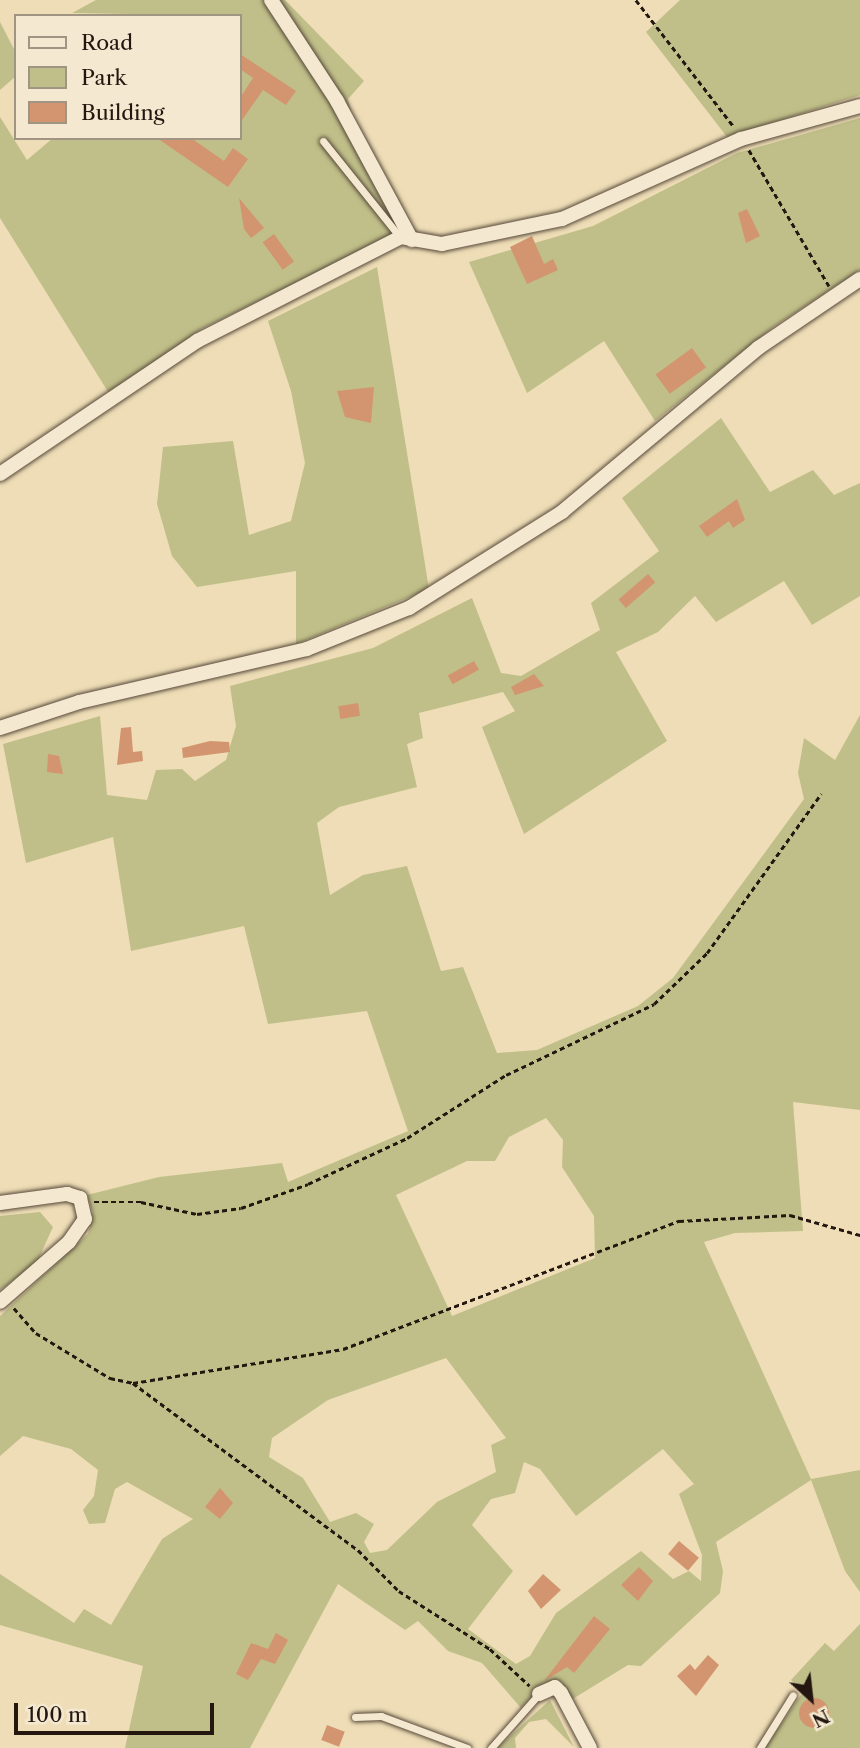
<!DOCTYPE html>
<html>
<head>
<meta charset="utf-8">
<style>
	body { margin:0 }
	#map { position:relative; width:860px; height:1748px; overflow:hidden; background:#eeddb6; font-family:"Libre Caslon Text",serif }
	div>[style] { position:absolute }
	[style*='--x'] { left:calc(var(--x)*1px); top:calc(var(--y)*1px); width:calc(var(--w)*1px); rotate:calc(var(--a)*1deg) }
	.green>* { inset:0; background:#c0bf89 }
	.building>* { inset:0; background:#d2956f; transform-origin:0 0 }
	.round { border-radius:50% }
	.path>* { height:2.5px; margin-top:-1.25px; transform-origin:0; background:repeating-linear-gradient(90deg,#231710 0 5px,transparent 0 8.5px) }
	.roads { filter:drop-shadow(0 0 2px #56483a) drop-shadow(0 0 2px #56483a) }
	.lane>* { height:7px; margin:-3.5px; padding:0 3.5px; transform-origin:3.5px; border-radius:3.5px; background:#f4e9d0 }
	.street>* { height:14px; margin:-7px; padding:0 7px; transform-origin:7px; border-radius:7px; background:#f4e9d0 }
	span { translate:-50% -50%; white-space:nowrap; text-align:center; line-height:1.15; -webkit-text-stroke:7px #f4e9d0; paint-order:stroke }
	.legend { position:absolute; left:14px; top:14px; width:228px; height:126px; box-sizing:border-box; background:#f4e9d0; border:2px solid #a09583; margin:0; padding:9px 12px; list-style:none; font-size:21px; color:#231710 }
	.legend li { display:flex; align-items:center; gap:14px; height:35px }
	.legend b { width:35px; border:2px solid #a09583 }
	.north { position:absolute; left:776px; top:1664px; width:70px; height:70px; -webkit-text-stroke:5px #f4e9d0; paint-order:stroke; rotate:153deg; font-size:19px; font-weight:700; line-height:28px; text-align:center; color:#231710 }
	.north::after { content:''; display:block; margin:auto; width:24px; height:32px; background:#231710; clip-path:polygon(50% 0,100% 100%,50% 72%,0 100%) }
	.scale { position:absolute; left:14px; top:1703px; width:200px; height:32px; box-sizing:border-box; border:4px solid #231710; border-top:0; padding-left:9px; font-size:21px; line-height:24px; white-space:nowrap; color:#231710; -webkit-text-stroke:5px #f4e9d0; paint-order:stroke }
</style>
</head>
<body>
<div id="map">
	<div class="green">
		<div style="clip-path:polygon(96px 0,285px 0,364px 81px,348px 99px,360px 146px,405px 229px,201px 329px,110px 395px,0 218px,0 117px,27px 160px,53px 138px,240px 138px,240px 16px,72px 13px)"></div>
		<div style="clip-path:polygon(680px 0,860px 0,860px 95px,727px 137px,646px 32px)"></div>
		<div style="clip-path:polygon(0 22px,16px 53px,16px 76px,0 90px)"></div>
		<div style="clip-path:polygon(860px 118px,860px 270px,773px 327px,655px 421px,604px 341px,527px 393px,469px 262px,593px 226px,737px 153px)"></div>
		<div style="clip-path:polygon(377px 267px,429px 589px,296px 644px,296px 571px,197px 587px,172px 556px,157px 504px,163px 447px,233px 441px,249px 535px,291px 521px,305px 463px,291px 391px,268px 321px)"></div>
		<div style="clip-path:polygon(evenodd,721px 418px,770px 492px,813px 470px,834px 495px,860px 483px,860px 596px,812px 625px,784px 581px,716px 622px,695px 596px,658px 632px,616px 652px,667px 741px,524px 834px,482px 727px,515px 711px,503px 692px,419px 713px,423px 738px,407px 744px,417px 787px,339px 807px,317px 823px,330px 895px,363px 875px,407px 866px,441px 971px,463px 967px,497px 1053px,537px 1050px,638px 1006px,673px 978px,804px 799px,798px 773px,804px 738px,835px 760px,860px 715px,860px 1110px,793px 1102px,803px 1231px,735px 1233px,704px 1242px,811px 1479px,860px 1470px,860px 1592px,845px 1571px,811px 1480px,716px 1542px,723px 1571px,720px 1593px,641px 1666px,628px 1665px,571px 1700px,562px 1682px,543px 1685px,521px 1708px,482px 1663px,448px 1651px,418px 1621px,405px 1630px,338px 1584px,250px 1748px,125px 1748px,143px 1666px,0 1625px,0 1574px,74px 1623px,84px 1609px,111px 1625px,162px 1539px,193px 1519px,127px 1482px,115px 1489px,105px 1523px,89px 1524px,83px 1510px,94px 1496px,98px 1470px,71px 1449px,23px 1436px,0 1456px,0 1316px,88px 1234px,93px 1213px,87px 1195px,159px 1177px,282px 1163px,288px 1182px,408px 1131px,367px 1011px,268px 1024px,244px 926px,131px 951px,113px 837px,26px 863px,3px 744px,100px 716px,107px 795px,147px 800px,156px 770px,182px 769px,195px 781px,226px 760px,236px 726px,230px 686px,373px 648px,472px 598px,501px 673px,521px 676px,600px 630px,591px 603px,659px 551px,622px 498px,721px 418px,546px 1118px,563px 1140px,562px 1167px,594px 1216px,595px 1258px,452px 1316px,396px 1195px,467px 1161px,495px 1161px,509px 1137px,546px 1118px,721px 418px,446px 1358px,506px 1438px,491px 1445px,496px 1472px,437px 1502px,387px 1550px,370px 1553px,364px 1542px,374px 1524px,356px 1513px,330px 1522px,303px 1478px,269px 1457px,272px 1438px,328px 1400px,446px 1358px,721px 418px,663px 1449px,694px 1484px,679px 1494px,702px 1555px,701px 1581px,689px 1571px,673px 1579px,641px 1551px,556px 1613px,530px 1656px,516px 1664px,468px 1629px,513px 1571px,472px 1525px,491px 1499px,515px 1493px,524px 1462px,540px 1469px,576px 1516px,663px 1449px)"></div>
		<div style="clip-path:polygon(40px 1212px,53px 1227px,37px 1262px,0 1290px,0 1216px)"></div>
		<div style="clip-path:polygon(860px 1624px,860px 1748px,765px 1748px,803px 1692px,791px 1680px,825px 1643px,834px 1651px)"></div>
		<div style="clip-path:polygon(550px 1700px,574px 1747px,546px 1719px,529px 1722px,515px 1738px,516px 1748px,497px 1748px)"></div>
	</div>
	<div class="building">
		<div style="clip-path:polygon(240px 54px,296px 91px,286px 105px,263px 90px,240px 123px,240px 98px,253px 78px,240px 69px)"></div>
		<div style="clip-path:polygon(157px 138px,191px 138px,224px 161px,233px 148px,248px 159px,228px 187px)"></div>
		<div style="clip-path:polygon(239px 198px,264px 228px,251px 238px,244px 229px)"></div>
		<div style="clip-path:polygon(747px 209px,760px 236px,746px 243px,738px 213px)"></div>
		<div style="left:274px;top:234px;width:34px;height:14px;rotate:54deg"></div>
		<div style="clip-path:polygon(532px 236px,544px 264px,553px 259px,558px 270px,527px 284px,510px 247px)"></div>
		<div style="left:692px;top:348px;width:24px;height:45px;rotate:54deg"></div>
		<div style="clip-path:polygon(374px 387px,371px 423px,345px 417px,337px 391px)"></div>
		<div style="clip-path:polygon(737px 499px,745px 520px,733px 528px,729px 521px,707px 537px,699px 526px)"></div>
		<div style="left:648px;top:574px;width:11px;height:39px;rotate:49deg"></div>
		<div style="left:474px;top:661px;width:10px;height:30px;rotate:61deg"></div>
		<div style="clip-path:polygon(534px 674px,544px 686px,515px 695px,511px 687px)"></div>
		<div style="left:358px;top:703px;width:13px;height:20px;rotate:81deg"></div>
		<div style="clip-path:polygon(131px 727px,133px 752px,142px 751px,143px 761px,117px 765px,121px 728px)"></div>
		<div style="clip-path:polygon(210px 741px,229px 742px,230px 752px,183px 758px,182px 748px)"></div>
		<div style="clip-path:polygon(48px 754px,59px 756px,63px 774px,47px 772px)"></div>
		<div style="clip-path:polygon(220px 1488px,233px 1503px,220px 1519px,205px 1507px)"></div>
		<div style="left:679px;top:1541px;width:26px;height:17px;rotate:40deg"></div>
		<div style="clip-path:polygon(639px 1567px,653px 1581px,638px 1601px,621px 1585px)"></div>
		<div style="clip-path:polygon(543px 1574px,561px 1590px,541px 1609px,528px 1591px)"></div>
		<div style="clip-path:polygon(594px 1616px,610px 1629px,574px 1673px,567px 1667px,544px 1681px)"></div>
		<div style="clip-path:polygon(276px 1633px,288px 1640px,275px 1664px,261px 1659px,248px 1680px,236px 1674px,251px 1643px,268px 1649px)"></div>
		<div style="clip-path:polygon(708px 1655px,719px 1665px,696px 1696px,677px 1676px,690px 1664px,695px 1670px)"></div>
		<div class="round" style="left:799px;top:1698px;width:30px;height:30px"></div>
		<div style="left:327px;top:1725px;width:19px;height:16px;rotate:21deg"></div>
	</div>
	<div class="path">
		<div style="--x:636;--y:0;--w:160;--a:52.3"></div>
		<div style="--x:749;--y:150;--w:158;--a:59.5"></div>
		<div style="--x:94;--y:1202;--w:47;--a:0"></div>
		<div style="--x:141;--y:1202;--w:57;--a:12.1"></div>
		<div style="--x:197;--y:1214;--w:44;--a:-7.8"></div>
		<div style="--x:241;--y:1208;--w:71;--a:-19.7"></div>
		<div style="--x:308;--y:1184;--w:109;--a:-24.9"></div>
		<div style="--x:407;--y:1138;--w:117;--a:-32.5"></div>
		<div style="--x:506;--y:1075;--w:164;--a:-25.6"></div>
		<div style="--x:654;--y:1004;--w:74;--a:-43.9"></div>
		<div style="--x:707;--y:953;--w:196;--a:-54.4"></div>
		<div style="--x:14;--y:1308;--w:33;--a:49"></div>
		<div style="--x:36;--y:1333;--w:87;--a:31.3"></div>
		<div style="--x:110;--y:1378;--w:24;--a:12"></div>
		<div style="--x:133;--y:1383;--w:280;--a:36.6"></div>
		<div style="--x:358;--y:1550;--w:58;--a:45"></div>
		<div style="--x:399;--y:1591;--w:108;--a:32.5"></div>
		<div style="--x:490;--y:1649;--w:54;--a:42.8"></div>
		<div style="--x:133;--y:1383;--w:213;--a:-9.2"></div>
		<div style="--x:343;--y:1349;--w:360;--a:-20.9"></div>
		<div style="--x:679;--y:1221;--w:111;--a:-3.1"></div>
		<div style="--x:790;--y:1215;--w:73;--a:15.9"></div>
	</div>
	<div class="roads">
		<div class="lane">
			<div style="--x:323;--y:141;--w:123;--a:51.3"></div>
			<div style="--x:355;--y:1717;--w:26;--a:-2"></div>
			<div style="--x:381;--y:1716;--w:92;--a:20.4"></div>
			<div style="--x:491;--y:1748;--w:72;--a:-48.4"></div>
			<div style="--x:760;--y:1748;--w:62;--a:-58.1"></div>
		</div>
		<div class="street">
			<div style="--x:271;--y:0;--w:121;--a:56.8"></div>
			<div style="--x:337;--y:101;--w:158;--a:61.7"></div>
			<div style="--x:0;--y:474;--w:238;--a:-34"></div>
			<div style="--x:197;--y:341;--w:229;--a:-27"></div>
			<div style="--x:401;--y:237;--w:42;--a:9.7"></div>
			<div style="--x:442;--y:244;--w:123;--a:-11.8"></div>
			<div style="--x:562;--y:219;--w:196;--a:-24.1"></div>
			<div style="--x:741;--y:139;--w:123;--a:-15.5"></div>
			<div style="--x:0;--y:728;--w:83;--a:-18.2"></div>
			<div style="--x:79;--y:702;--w:234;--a:-13.1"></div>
			<div style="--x:307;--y:649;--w:110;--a:-21.9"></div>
			<div style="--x:409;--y:608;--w:181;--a:-32.1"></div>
			<div style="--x:562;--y:512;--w:256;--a:-39.9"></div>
			<div style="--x:758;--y:348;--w:123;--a:-34.1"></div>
			<div style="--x:0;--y:1203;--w:68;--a:-7.7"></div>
			<div style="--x:67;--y:1194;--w:14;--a:17"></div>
			<div style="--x:80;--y:1198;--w:22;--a:77"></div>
			<div style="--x:85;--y:1219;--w:28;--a:125"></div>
			<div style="--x:69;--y:1242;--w:91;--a:139"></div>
			<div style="--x:539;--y:1694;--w:17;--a:-24"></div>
			<div style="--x:555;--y:1687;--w:8;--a:45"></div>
			<div style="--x:561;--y:1693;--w:62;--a:62.2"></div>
		</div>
	</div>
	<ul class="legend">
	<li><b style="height:9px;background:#f4e9d0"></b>Road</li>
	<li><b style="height:19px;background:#c0bf89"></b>Park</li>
	<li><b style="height:19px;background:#d2956f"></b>Building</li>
	</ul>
	<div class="north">N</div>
	<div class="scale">100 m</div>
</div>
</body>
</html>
